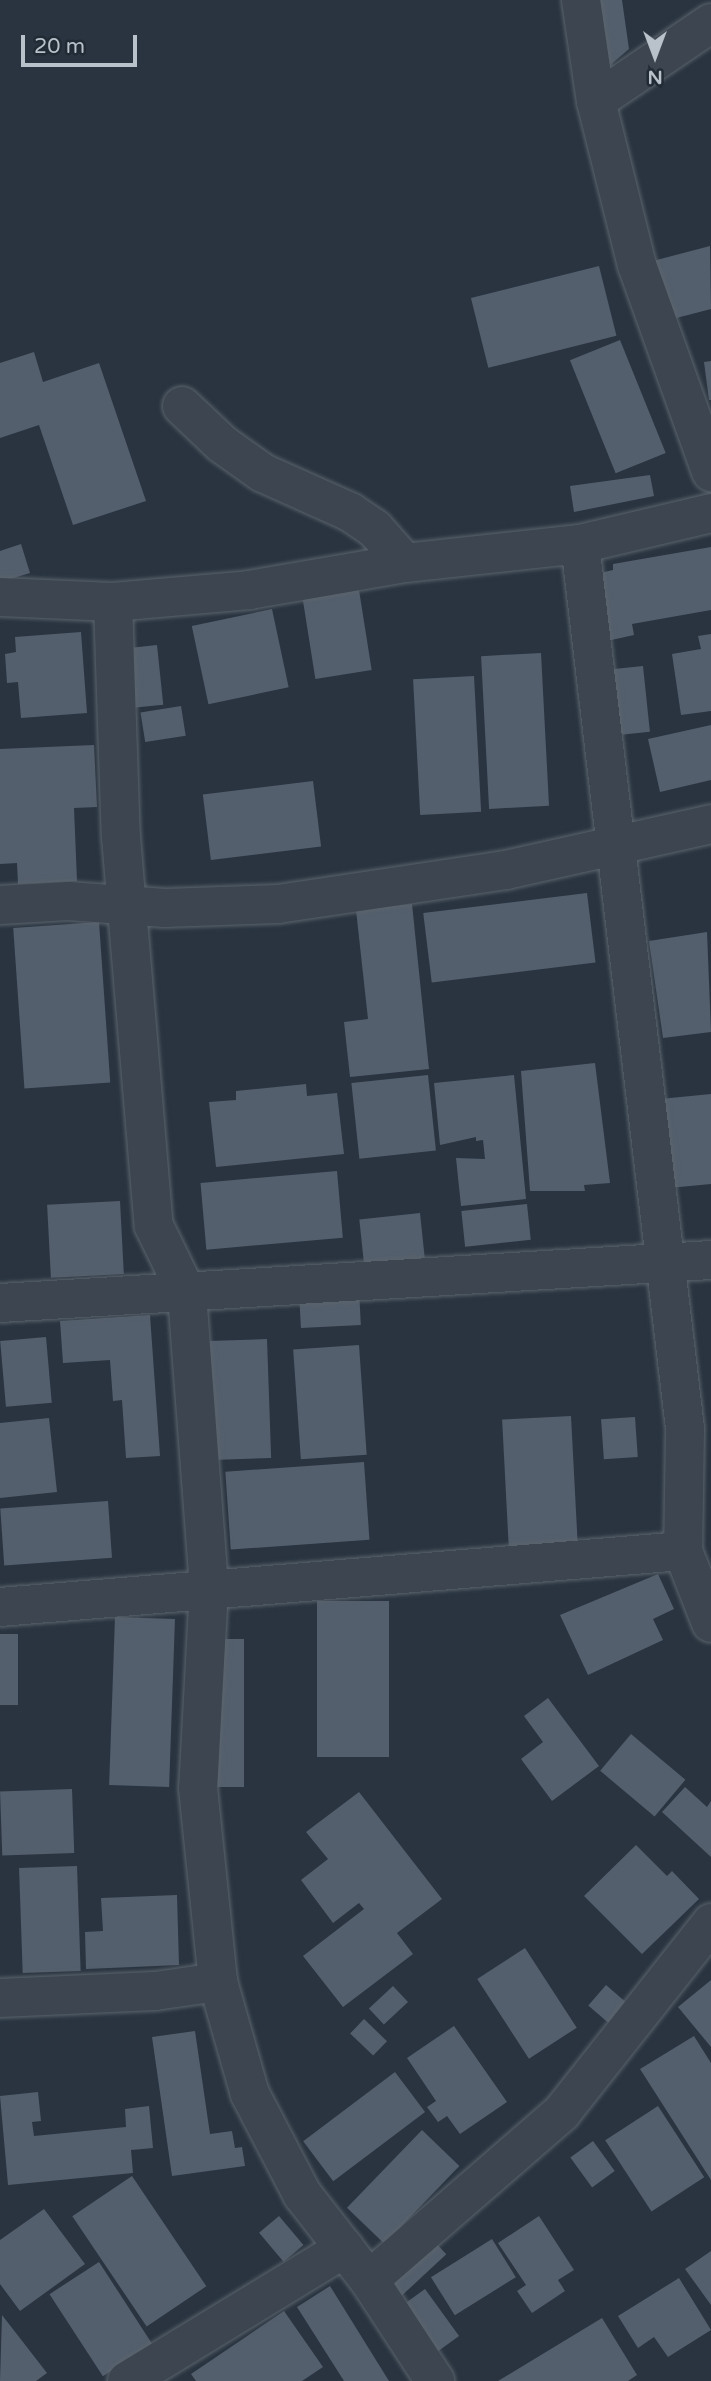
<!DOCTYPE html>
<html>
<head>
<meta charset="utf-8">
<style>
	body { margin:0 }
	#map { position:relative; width:711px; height:2381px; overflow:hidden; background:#293440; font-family:"Varela Round",sans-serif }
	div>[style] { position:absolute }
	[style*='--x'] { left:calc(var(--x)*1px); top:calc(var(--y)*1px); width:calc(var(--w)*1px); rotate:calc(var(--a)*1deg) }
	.building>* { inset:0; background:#545f6d; transform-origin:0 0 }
	.roads { filter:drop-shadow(0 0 2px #5a646d) drop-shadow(0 0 2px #5a646d) }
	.minor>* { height:38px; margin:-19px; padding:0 19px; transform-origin:19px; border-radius:19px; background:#3d4650 }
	span { translate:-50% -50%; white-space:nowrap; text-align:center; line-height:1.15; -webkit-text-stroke:5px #212b35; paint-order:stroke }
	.north { position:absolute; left:620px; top:21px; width:70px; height:70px; -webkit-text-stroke:5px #212b35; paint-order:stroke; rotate:180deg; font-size:19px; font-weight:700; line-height:28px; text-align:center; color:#b9c1ca }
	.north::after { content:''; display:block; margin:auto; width:24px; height:32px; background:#b9c1ca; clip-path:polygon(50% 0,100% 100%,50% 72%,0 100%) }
	.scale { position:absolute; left:21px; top:35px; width:116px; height:32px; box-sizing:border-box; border:4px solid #b9c1ca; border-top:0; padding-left:9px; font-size:21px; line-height:24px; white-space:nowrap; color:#b9c1ca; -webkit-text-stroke:5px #212b35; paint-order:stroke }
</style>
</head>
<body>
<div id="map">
	<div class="building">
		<div style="clip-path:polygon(589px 0,622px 0,629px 49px,600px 74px)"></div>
		<div style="clip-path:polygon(710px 246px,711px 309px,665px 321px,649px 262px)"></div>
		<div style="left:599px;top:266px;width:72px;height:132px;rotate:76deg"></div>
		<div style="left:620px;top:340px;width:122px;height:54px;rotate:68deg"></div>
		<div style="clip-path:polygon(34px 352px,43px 382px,99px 363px,146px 501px,73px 525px,39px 425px,0 438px,0 363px)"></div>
		<div style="clip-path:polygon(711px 361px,711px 400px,709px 400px,704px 362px)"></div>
		<div style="clip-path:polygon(650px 475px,654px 496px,574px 512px,570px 486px)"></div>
		<div style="clip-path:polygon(21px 544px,30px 573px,0 582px,0 551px)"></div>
		<div style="clip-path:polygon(711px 547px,711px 610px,632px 624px,634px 635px,607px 641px,591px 575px,613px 570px,613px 564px)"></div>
		<div style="left:359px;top:590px;width:81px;height:57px;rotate:81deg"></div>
		<div style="left:272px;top:609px;width:80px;height:82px;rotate:78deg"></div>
		<div style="clip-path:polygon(81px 632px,87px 713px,21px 718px,18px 682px,7px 683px,5px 654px,16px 652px,15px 637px)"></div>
		<div style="clip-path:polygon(711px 634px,711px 711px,681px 715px,672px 654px,701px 649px,698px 636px)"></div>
		<div style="left:157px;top:645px;width:60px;height:35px;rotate:84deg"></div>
		<div style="left:541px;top:653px;width:153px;height:60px;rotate:87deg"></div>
		<div style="left:643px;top:666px;width:66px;height:34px;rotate:84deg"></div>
		<div style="left:474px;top:676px;width:136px;height:61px;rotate:87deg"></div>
		<div style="left:181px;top:706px;width:30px;height:41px;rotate:81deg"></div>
		<div style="clip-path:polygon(711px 725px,711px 780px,660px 792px,648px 739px)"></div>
		<div style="clip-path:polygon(94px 745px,97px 807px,74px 808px,77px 881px,18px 884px,17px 863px,0 864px,0 749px)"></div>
		<div style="left:313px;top:781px;width:66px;height:111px;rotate:83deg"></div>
		<div style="left:587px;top:893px;width:70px;height:165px;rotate:83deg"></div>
		<div style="clip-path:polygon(412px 904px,429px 1069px,350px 1077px,344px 1022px,368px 1019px,356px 910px)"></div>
		<div style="left:99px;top:922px;width:161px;height:86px;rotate:86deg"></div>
		<div style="clip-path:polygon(707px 932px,711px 1032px,663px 1038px,649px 941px)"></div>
		<div style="clip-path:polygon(595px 1063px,610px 1183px,584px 1185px,585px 1191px,530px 1191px,521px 1071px)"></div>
		<div style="left:428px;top:1075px;width:76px;height:77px;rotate:84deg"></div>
		<div style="clip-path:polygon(514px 1075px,526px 1199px,461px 1206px,456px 1158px,485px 1159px,483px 1140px,476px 1141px,476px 1137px,440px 1145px,434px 1083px)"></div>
		<div style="clip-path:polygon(306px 1084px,307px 1096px,337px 1093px,344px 1154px,216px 1167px,209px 1102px,236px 1100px,236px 1091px)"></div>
		<div style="clip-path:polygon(711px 1094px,711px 1184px,669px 1188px,660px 1099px)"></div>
		<div style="left:337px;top:1171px;width:67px;height:137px;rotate:85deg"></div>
		<div style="left:120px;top:1201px;width:73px;height:73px;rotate:87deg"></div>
		<div style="left:527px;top:1204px;width:36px;height:66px;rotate:84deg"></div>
		<div style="left:420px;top:1213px;width:45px;height:61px;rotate:84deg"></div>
		<div style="left:359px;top:1290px;width:35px;height:60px;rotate:87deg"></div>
		<div style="clip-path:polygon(150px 1315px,160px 1456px,126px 1458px,122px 1400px,113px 1401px,110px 1360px,63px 1363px,60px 1321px)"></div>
		<div style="left:46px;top:1337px;width:66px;height:46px;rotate:85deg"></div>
		<div style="left:267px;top:1339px;width:119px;height:67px;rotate:88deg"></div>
		<div style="left:359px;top:1345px;width:110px;height:66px;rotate:86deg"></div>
		<div style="left:571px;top:1416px;width:128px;height:69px;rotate:87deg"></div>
		<div style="left:635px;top:1417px;width:40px;height:34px;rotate:86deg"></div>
		<div style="clip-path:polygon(49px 1418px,57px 1492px,0 1498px,0 1423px)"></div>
		<div style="left:364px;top:1462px;width:78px;height:139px;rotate:86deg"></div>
		<div style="left:108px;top:1501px;width:57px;height:108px;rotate:86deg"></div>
		<div style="clip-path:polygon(658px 1574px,674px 1609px,653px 1619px,663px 1640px,588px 1675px,560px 1615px)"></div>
		<div style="left:317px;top:1601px;width:72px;height:156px"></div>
		<div style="left:115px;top:1617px;width:60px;height:168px;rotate:2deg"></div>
		<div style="left:0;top:1634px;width:18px;height:71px"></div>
		<div style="left:212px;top:1639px;width:32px;height:148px"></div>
		<div style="clip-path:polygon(548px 1698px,599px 1766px,552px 1801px,521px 1759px,543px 1742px,524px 1716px)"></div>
		<div style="left:631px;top:1734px;width:71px;height:48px;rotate:40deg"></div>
		<div style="clip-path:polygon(685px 1787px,707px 1807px,711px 1801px,711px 1857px,662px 1812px)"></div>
		<div style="left:72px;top:1789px;width:64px;height:72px;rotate:88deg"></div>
		<div style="clip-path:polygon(359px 1792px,442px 1899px,397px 1933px,413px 1954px,343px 2007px,303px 1956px,364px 1909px,359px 1903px,333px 1923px,301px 1880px,328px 1859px,306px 1832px)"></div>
		<div style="clip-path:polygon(636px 1845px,667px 1876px,672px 1871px,699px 1899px,642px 1954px,584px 1896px)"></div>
		<div style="left:77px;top:1866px;width:105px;height:58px;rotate:88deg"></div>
		<div style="clip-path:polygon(177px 1895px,179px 1965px,86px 1969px,85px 1932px,103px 1931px,101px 1898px)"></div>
		<div style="left:525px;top:1948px;width:95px;height:57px;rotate:57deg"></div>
		<div style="clip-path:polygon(711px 1980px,711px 2047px,678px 2007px)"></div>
		<div style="left:606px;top:1985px;width:28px;height:27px;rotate:41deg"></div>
		<div style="left:393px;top:1986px;width:22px;height:33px;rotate:47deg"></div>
		<div style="left:364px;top:2019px;width:32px;height:20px;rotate:44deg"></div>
		<div style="clip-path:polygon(454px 2026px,507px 2102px,460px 2134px,447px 2116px,438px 2122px,427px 2107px,436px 2101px,407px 2058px)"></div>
		<div style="clip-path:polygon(195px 2031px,210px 2134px,232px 2131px,235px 2148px,242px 2147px,245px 2166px,172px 2176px,152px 2037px)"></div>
		<div style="clip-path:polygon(694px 2036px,711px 2063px,711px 2180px,640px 2069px)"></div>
		<div style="left:395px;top:2072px;width:50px;height:115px;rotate:53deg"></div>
		<div style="clip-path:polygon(38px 2092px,41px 2121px,32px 2122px,34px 2136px,126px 2127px,125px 2109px,149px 2106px,153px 2148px,131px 2150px,133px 2173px,8px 2185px,0 2096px)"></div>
		<div style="left:658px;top:2106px;width:85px;height:63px;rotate:57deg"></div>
		<div style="left:422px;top:2130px;width:52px;height:108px;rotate:44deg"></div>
		<div style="left:593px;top:2141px;width:37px;height:28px;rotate:54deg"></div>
		<div style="left:132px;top:2176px;width:133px;height:72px;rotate:56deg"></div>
		<div style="clip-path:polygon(44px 2209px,85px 2264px,20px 2311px,0 2284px,0 2240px)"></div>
		<div style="left:279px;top:2216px;width:38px;height:26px;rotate:50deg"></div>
		<div style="clip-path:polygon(539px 2216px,574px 2270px,558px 2280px,565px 2291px,532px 2313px,517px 2291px,526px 2285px,498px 2243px)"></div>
		<div style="left:492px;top:2239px;width:45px;height:72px;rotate:58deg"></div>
		<div style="left:434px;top:2241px;width:18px;height:61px;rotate:47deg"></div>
		<div style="clip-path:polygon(711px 2251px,711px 2305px,685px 2269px)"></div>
		<div style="left:99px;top:2262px;width:98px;height:59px;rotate:57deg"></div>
		<div style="clip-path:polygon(679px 2278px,711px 2330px,668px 2357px,654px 2337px,638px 2348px,618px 2316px)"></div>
		<div style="clip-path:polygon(330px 2286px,389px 2381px,344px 2381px,297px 2307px)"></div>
		<div style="left:425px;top:2289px;width:58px;height:27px;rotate:54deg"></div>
		<div style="clip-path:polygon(284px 2311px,323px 2367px,302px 2381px,196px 2381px,191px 2374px)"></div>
		<div style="clip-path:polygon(2px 2315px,47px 2373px,36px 2381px,0 2381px)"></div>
		<div style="clip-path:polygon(602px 2318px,637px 2375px,628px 2381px,498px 2381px)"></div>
	</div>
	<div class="roads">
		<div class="minor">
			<div style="--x:581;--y:0;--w:102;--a:81.6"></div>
			<div style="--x:596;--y:101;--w:169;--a:76"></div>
			<div style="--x:637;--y:265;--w:220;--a:70.3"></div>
			<div style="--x:596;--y:101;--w:139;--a:-34.1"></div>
			<div style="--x:182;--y:406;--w:55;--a:43.5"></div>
			<div style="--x:222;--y:444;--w:50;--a:35.3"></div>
			<div style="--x:263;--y:473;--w:95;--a:24.1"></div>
			<div style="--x:350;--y:512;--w:30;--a:34"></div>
			<div style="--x:375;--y:529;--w:45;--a:48.6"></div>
			<div style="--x:580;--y:544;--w:891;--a:83.23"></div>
			<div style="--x:685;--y:1429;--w:122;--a:90.9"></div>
			<div style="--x:683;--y:1551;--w:77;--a:68.7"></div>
			<div style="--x:0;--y:597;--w:113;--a:2.5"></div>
			<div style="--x:113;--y:602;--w:137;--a:-5"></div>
			<div style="--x:249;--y:590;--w:158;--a:-9.8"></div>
			<div style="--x:405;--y:563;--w:176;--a:-6.2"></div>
			<div style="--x:580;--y:544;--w:135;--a:-13.3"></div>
			<div style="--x:113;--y:602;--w:235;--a:88.1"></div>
			<div style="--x:121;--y:837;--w:390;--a:85.2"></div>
			<div style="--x:154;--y:1226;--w:76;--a:64.1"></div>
			<div style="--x:187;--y:1294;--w:295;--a:85.7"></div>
			<div style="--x:209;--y:1588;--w:200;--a:93.1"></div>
			<div style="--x:198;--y:1788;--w:195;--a:84.1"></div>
			<div style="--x:218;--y:1982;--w:116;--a:74.1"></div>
			<div style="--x:250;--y:2094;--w:113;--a:62.5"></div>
			<div style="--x:302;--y:2194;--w:109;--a:52.1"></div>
			<div style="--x:369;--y:2280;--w:121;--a:56.8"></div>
			<div style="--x:0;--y:905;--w:68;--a:-3.4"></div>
			<div style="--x:68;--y:901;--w:97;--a:4.1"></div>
			<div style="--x:165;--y:908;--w:113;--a:-2"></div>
			<div style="--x:278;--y:904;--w:231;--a:-8.5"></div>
			<div style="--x:506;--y:870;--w:210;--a:-12.6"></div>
			<div style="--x:0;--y:1303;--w:712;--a:-3.46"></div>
			<div style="--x:0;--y:1607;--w:685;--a:-4.69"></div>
			<div style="--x:0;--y:1998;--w:155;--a:-2.6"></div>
			<div style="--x:155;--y:1991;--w:64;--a:-8.1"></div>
			<div style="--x:369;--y:2280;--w:256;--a:-41"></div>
			<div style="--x:562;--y:2112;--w:241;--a:-51.7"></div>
			<div style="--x:127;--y:2381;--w:255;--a:-31.4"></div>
		</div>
	</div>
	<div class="north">N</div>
	<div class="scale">20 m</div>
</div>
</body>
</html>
